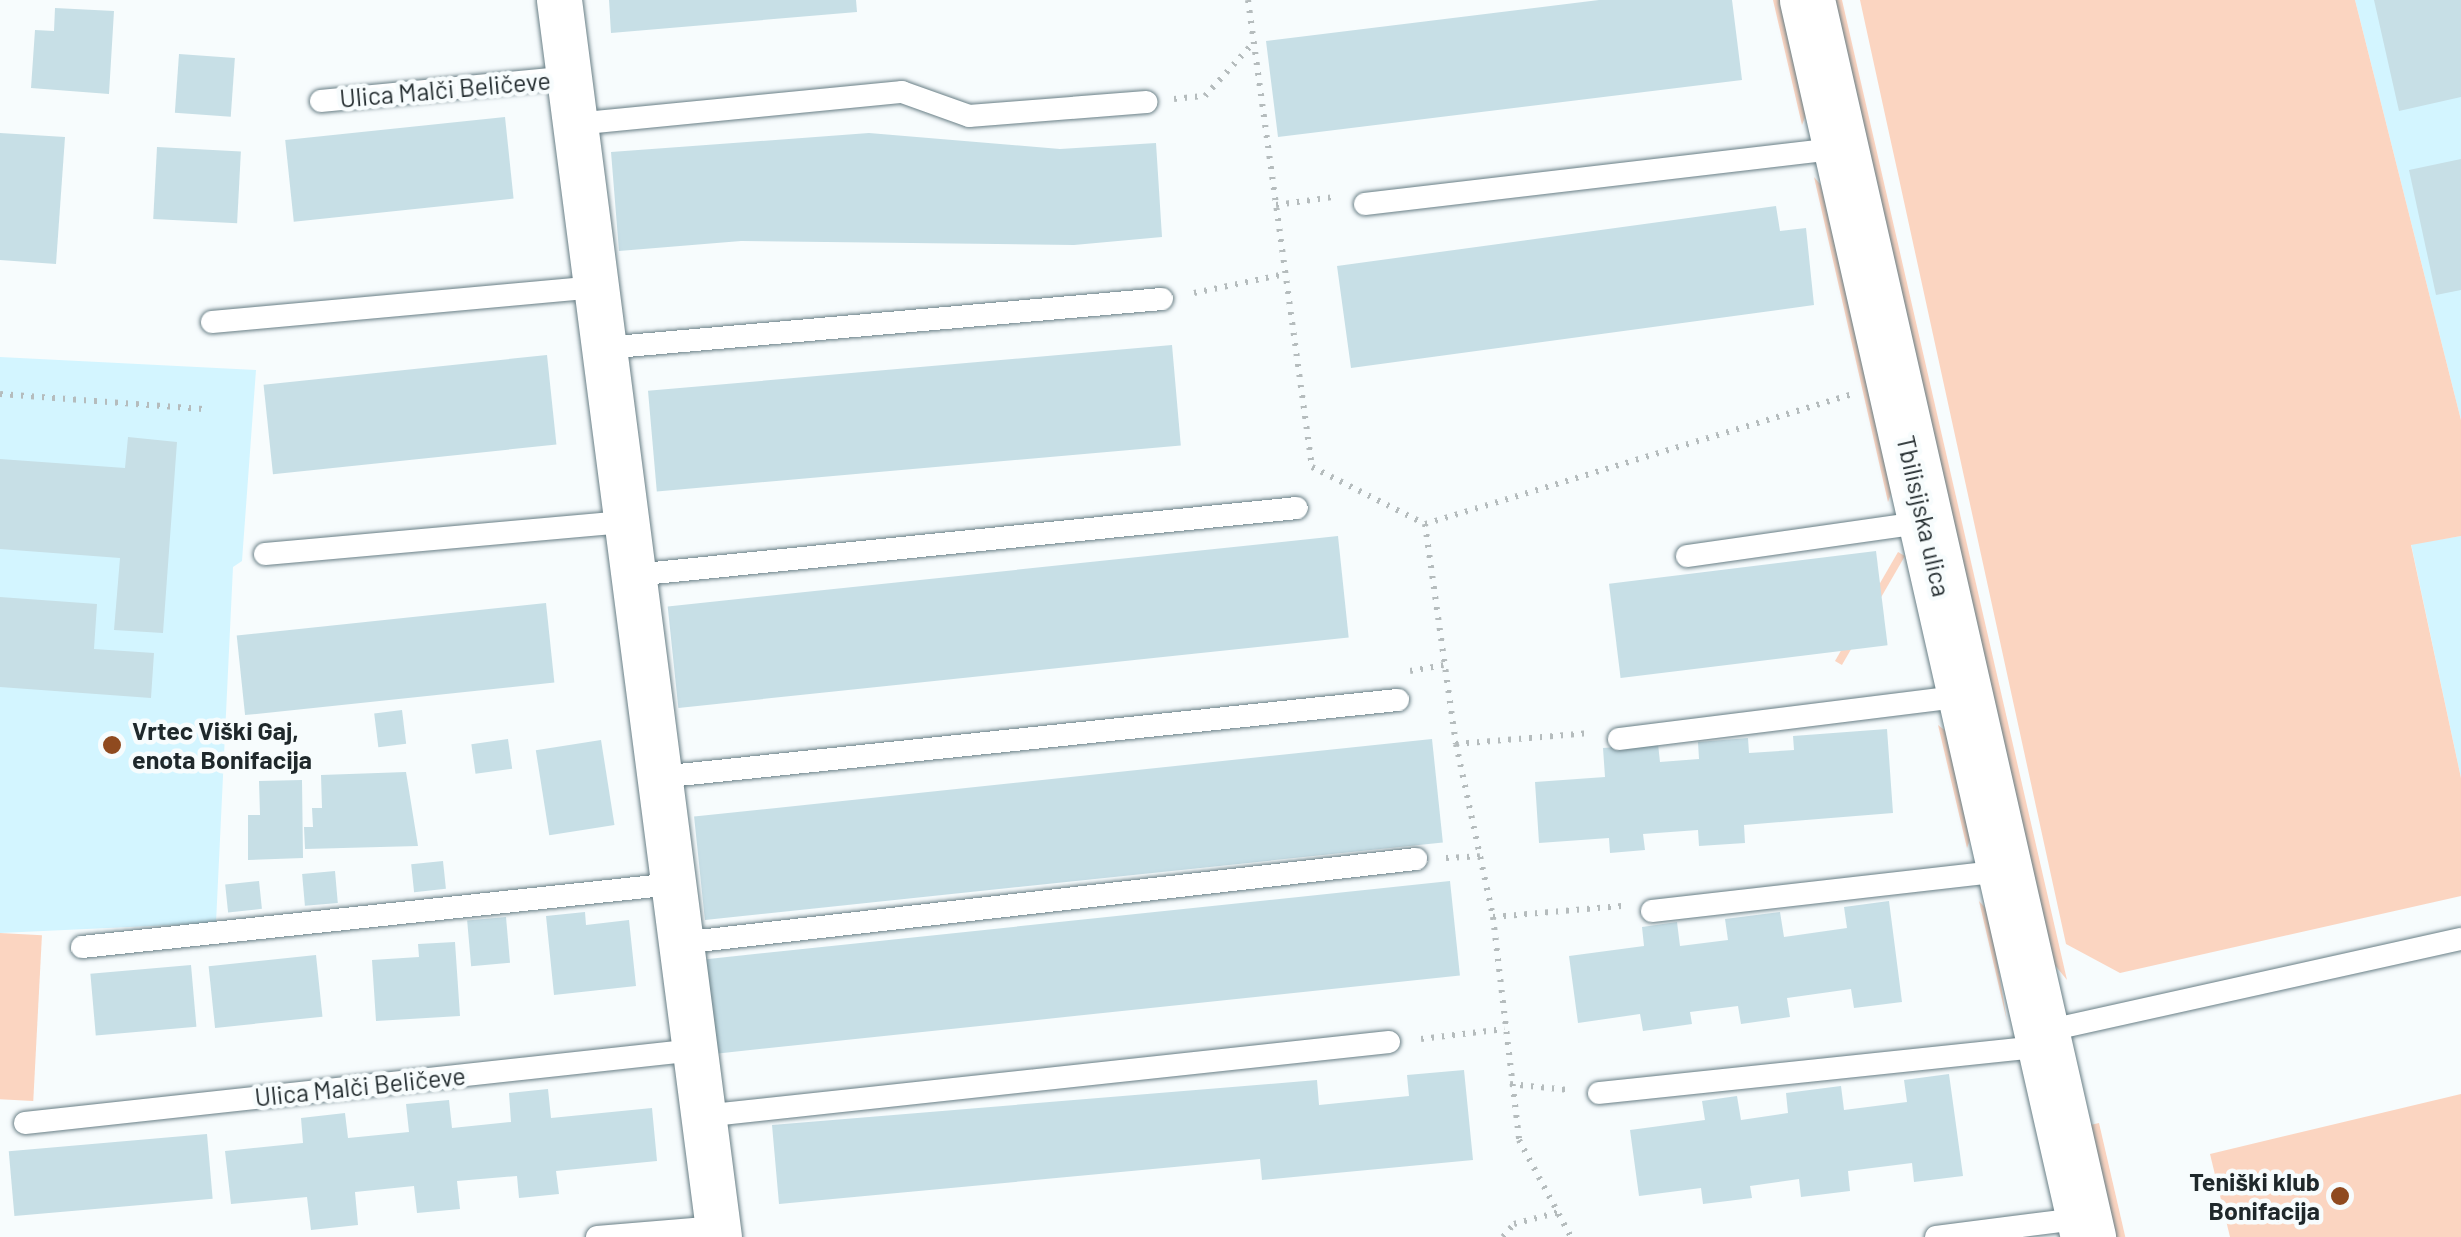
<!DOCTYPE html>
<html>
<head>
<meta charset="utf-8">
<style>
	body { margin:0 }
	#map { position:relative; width:2461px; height:1237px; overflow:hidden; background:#f7fcfd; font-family:Barlow,sans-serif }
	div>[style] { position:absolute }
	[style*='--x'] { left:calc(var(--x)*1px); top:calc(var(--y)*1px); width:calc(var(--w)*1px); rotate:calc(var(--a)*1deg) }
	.built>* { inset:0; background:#d3f5ff }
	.green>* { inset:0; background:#fbd5c1; transform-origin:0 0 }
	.building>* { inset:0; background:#c7dfe6; transform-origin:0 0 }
	.path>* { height:6px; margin-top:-3px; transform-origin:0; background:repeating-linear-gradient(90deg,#b5bcbd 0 2.5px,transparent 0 10.5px) }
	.roads { filter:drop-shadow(0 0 2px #697f86) drop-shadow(0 0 2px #697f86) }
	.lane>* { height:22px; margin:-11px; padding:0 11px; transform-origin:11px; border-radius:11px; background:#fff }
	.street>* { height:45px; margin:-22.5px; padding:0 22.5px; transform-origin:22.5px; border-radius:22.5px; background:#fff }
	.secondary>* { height:55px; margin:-27.5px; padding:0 27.5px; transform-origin:27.5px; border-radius:27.5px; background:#fff }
	.dots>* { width:28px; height:28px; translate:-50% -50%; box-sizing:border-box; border:5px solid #f7fcfd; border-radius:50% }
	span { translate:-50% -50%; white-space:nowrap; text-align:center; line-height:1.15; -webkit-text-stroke:9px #f7fcfd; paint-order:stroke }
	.street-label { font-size:25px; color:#1f282b }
	.poi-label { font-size:25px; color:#1f282b; font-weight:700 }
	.left { translate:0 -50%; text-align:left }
	.right { translate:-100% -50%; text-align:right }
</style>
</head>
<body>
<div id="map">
	<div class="built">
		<div style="clip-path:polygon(2355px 0,2461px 0,2461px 420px)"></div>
		<div style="clip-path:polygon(0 357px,256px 370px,242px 561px,233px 567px,216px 923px,0 933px)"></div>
		<div style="clip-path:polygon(2461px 536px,2461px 778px,2411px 544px)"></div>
	</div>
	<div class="green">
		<div style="clip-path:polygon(1773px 0,1784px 0,1807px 112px,1802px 125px)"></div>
		<div style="clip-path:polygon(1830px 0,1842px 0,2067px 980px,2054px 964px)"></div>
		<div style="clip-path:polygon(1860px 0,2355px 0,2461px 420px,2461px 536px,2411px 545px,2461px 778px,2461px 896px,2120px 973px,2066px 944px)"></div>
		<div style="clip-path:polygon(1814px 177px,1821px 185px,1892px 491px,1888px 502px)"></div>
		<div style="left:1898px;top:552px;width:8px;height:126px;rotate:30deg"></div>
		<div style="clip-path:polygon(1938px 725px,1947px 732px,1971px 837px,1967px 848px)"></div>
		<div style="clip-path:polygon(1979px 901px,1989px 912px,2007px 1021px)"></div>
		<div style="left:0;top:933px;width:42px;height:166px;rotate:3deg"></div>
		<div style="clip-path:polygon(2461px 1094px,2461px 1237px,2230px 1237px,2210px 1154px)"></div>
		<div style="left:2099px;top:1123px;width:117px;height:12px;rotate:77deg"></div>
	</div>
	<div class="building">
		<div style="clip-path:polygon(609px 0,856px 0,857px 12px,611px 33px)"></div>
		<div style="clip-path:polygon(1599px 0,1732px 0,1742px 80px,1278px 137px,1266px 41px)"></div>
		<div style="clip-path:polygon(2374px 0,2461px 0,2461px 97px,2399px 111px)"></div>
		<div style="clip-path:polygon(55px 8px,114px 11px,109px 94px,31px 88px,35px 30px,54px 31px)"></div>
		<div style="left:179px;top:54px;width:56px;height:59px;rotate:4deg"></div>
		<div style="left:505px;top:117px;width:82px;height:221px;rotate:84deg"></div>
		<div style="clip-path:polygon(0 133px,65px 137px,56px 264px,0 260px)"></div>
		<div style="clip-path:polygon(869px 133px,1060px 149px,1156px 143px,1162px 237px,1074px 245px,741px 241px,619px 251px,611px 152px)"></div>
		<div style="left:157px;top:147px;width:84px;height:72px;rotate:3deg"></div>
		<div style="clip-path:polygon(2461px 159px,2461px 290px,2436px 295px,2409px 170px)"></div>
		<div style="clip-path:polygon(1776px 206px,1780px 231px,1806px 228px,1814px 305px,1351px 368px,1337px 266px)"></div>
		<div style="left:1172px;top:345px;width:101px;height:526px;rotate:85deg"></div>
		<div style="left:547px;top:355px;width:90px;height:285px;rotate:84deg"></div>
		<div style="clip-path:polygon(128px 437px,177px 442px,163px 633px,114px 630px,120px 558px,0 549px,0 459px,125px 468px)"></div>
		<div style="left:1338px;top:536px;width:102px;height:674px;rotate:84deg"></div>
		<div style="left:1876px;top:551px;width:95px;height:269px;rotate:83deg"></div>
		<div style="clip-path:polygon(0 597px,97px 604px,94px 649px,154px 653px,151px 698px,0 687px)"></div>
		<div style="left:546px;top:603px;width:80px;height:311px;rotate:84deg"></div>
		<div style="left:402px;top:710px;width:34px;height:28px;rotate:83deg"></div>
		<div style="clip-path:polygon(1887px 729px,1893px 813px,1744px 825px,1745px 843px,1699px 846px,1698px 830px,1643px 834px,1645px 850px,1610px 853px,1609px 838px,1539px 843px,1535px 782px,1605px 777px,1603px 748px,1658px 744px,1660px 762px,1699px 759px,1698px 742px,1748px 738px,1749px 753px,1794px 750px,1793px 736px)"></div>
		<div style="left:508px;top:739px;width:30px;height:37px;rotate:82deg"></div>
		<div style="left:1432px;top:739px;width:104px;height:742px;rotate:84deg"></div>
		<div style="left:601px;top:740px;width:86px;height:66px;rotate:81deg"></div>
		<div style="clip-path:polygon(406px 772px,418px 846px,305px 849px,304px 827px,313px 827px,312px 808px,322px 808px,321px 775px)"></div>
		<div style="clip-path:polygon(302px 780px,303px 858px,248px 860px,248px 815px,260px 815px,259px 781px)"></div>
		<div style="left:443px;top:861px;width:28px;height:32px;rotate:84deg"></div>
		<div style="left:335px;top:871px;width:32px;height:33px;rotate:85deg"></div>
		<div style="left:259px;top:881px;width:28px;height:34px;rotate:84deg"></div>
		<div style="left:1450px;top:881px;width:95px;height:748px;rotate:84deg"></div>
		<div style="clip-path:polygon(1889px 901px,1902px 1002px,1854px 1008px,1851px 989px,1787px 998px,1790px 1017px,1741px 1024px,1738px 1006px,1690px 1012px,1692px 1024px,1643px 1031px,1640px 1014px,1578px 1023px,1569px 956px,1644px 946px,1642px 927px,1677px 922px,1680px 946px,1728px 940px,1725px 919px,1780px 912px,1784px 937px,1847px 928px,1844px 907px)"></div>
		<div style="clip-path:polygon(585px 912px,586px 925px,629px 920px,636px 986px,554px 995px,546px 916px)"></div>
		<div style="left:506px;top:917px;width:46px;height:39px;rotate:85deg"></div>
		<div style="clip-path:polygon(455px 942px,460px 1016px,376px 1021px,372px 960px,419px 957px,418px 944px)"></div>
		<div style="left:316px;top:955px;width:62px;height:108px;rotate:84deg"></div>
		<div style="left:191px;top:965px;width:62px;height:101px;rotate:85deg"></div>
		<div style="clip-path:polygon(1464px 1070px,1473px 1160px,1262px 1180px,1260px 1159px,779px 1204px,772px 1125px,1317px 1080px,1319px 1105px,1409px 1096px,1407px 1075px)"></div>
		<div style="clip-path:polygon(1949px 1074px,1963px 1176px,1914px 1182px,1912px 1163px,1848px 1171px,1850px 1191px,1801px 1197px,1799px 1179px,1750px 1186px,1752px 1198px,1703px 1204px,1701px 1188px,1639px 1196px,1630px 1130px,1705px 1120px,1702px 1101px,1737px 1096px,1741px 1120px,1788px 1113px,1786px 1093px,1841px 1086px,1844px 1110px,1907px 1102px,1904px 1080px)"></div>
		<div style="clip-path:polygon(548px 1089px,551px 1118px,652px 1108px,657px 1161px,556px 1171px,559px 1194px,519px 1198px,517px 1176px,457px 1181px,460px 1209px,417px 1213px,414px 1186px,355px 1192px,358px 1225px,311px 1230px,307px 1197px,231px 1204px,225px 1151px,303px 1143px,301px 1118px,345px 1113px,348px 1138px,409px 1132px,406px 1104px,449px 1100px,452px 1128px,511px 1122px,509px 1093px)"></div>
		<div style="left:207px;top:1134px;width:65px;height:199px;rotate:85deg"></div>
	</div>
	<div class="path">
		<div style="--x:1248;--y:0;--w:471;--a:82.2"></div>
		<div style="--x:1312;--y:467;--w:127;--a:26.8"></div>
		<div style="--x:1425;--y:524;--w:222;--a:82"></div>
		<div style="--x:1456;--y:744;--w:177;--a:77.9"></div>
		<div style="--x:1493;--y:917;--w:225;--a:83.3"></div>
		<div style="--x:1519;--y:1140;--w:110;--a:61.8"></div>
		<div style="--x:1174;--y:99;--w:31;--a:-6"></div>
		<div style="--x:1205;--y:96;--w:72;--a:-47.8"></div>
		<div style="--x:1276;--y:205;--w:59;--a:-7.9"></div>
		<div style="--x:1194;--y:293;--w:93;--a:-11.8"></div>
		<div style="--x:0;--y:394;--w:207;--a:4.2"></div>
		<div style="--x:1425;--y:524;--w:444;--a:-16.9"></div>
		<div style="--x:1410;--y:671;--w:34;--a:-10"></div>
		<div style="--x:1456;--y:744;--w:134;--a:-4.7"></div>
		<div style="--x:1446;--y:858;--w:34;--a:-3"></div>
		<div style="--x:1493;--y:917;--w:129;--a:-4.9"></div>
		<div style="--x:1421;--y:1039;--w:84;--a:-6.9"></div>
		<div style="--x:1510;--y:1084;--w:59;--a:5.8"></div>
		<div style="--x:1503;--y:1237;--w:17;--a:-50"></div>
		<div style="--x:1514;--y:1224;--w:47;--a:-14.9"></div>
	</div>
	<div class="roads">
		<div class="lane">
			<div style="--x:321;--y:101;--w:249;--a:-5.5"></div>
			<div style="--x:575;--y:124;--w:329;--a:-5.6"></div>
			<div style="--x:902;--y:92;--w:71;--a:19.7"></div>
			<div style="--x:969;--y:116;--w:178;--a:-4.5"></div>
			<div style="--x:1365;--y:204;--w:479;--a:-6.7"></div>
			<div style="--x:212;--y:322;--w:386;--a:-5.2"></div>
			<div style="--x:604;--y:348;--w:560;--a:-5.02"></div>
			<div style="--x:265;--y:554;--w:363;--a:-5.1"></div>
			<div style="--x:1687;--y:556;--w:241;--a:-8.1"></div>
			<div style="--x:634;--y:575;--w:666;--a:-5.77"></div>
			<div style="--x:1619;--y:739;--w:349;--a:-7.1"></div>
			<div style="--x:660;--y:777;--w:742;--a:-5.96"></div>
			<div style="--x:1652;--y:911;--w:354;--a:-6.5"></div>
			<div style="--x:681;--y:943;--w:740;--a:-6.52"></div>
			<div style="--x:82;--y:947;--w:594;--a:-6.08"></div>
			<div style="--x:2041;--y:1032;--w:430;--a:-12.5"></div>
			<div style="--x:1599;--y:1093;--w:447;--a:-6"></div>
			<div style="--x:703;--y:1116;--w:690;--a:-6.16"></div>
			<div style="--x:25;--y:1123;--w:674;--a:-6.22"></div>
			<div style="--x:597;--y:1237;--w:121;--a:-4.7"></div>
			<div style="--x:1936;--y:1237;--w:149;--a:-7.3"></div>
		</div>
		<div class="street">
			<div style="--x:559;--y:0;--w:1247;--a:82.63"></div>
		</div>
		<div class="secondary">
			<div style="--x:1807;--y:0;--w:1269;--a:77.2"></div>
		</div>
	</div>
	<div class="dots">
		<div style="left:112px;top:745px;background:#8f4a1f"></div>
		<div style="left:2340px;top:1196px;background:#8f4a1f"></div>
	</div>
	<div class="street-label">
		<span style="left:445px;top:89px;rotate:-5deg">Ulica Malči Beličeve</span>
		<span style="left:1924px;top:516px;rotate:77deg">Tbilisijska ulica</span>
		<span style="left:360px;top:1086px;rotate:-6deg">Ulica Malči Beličeve</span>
	</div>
	<div class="poi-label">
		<span class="left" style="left:132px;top:745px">Vrtec Viški Gaj,<br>enota Bonifacija</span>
		<span class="right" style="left:2320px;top:1196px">Teniški klub<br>Bonifacija</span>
	</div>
</div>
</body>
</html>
